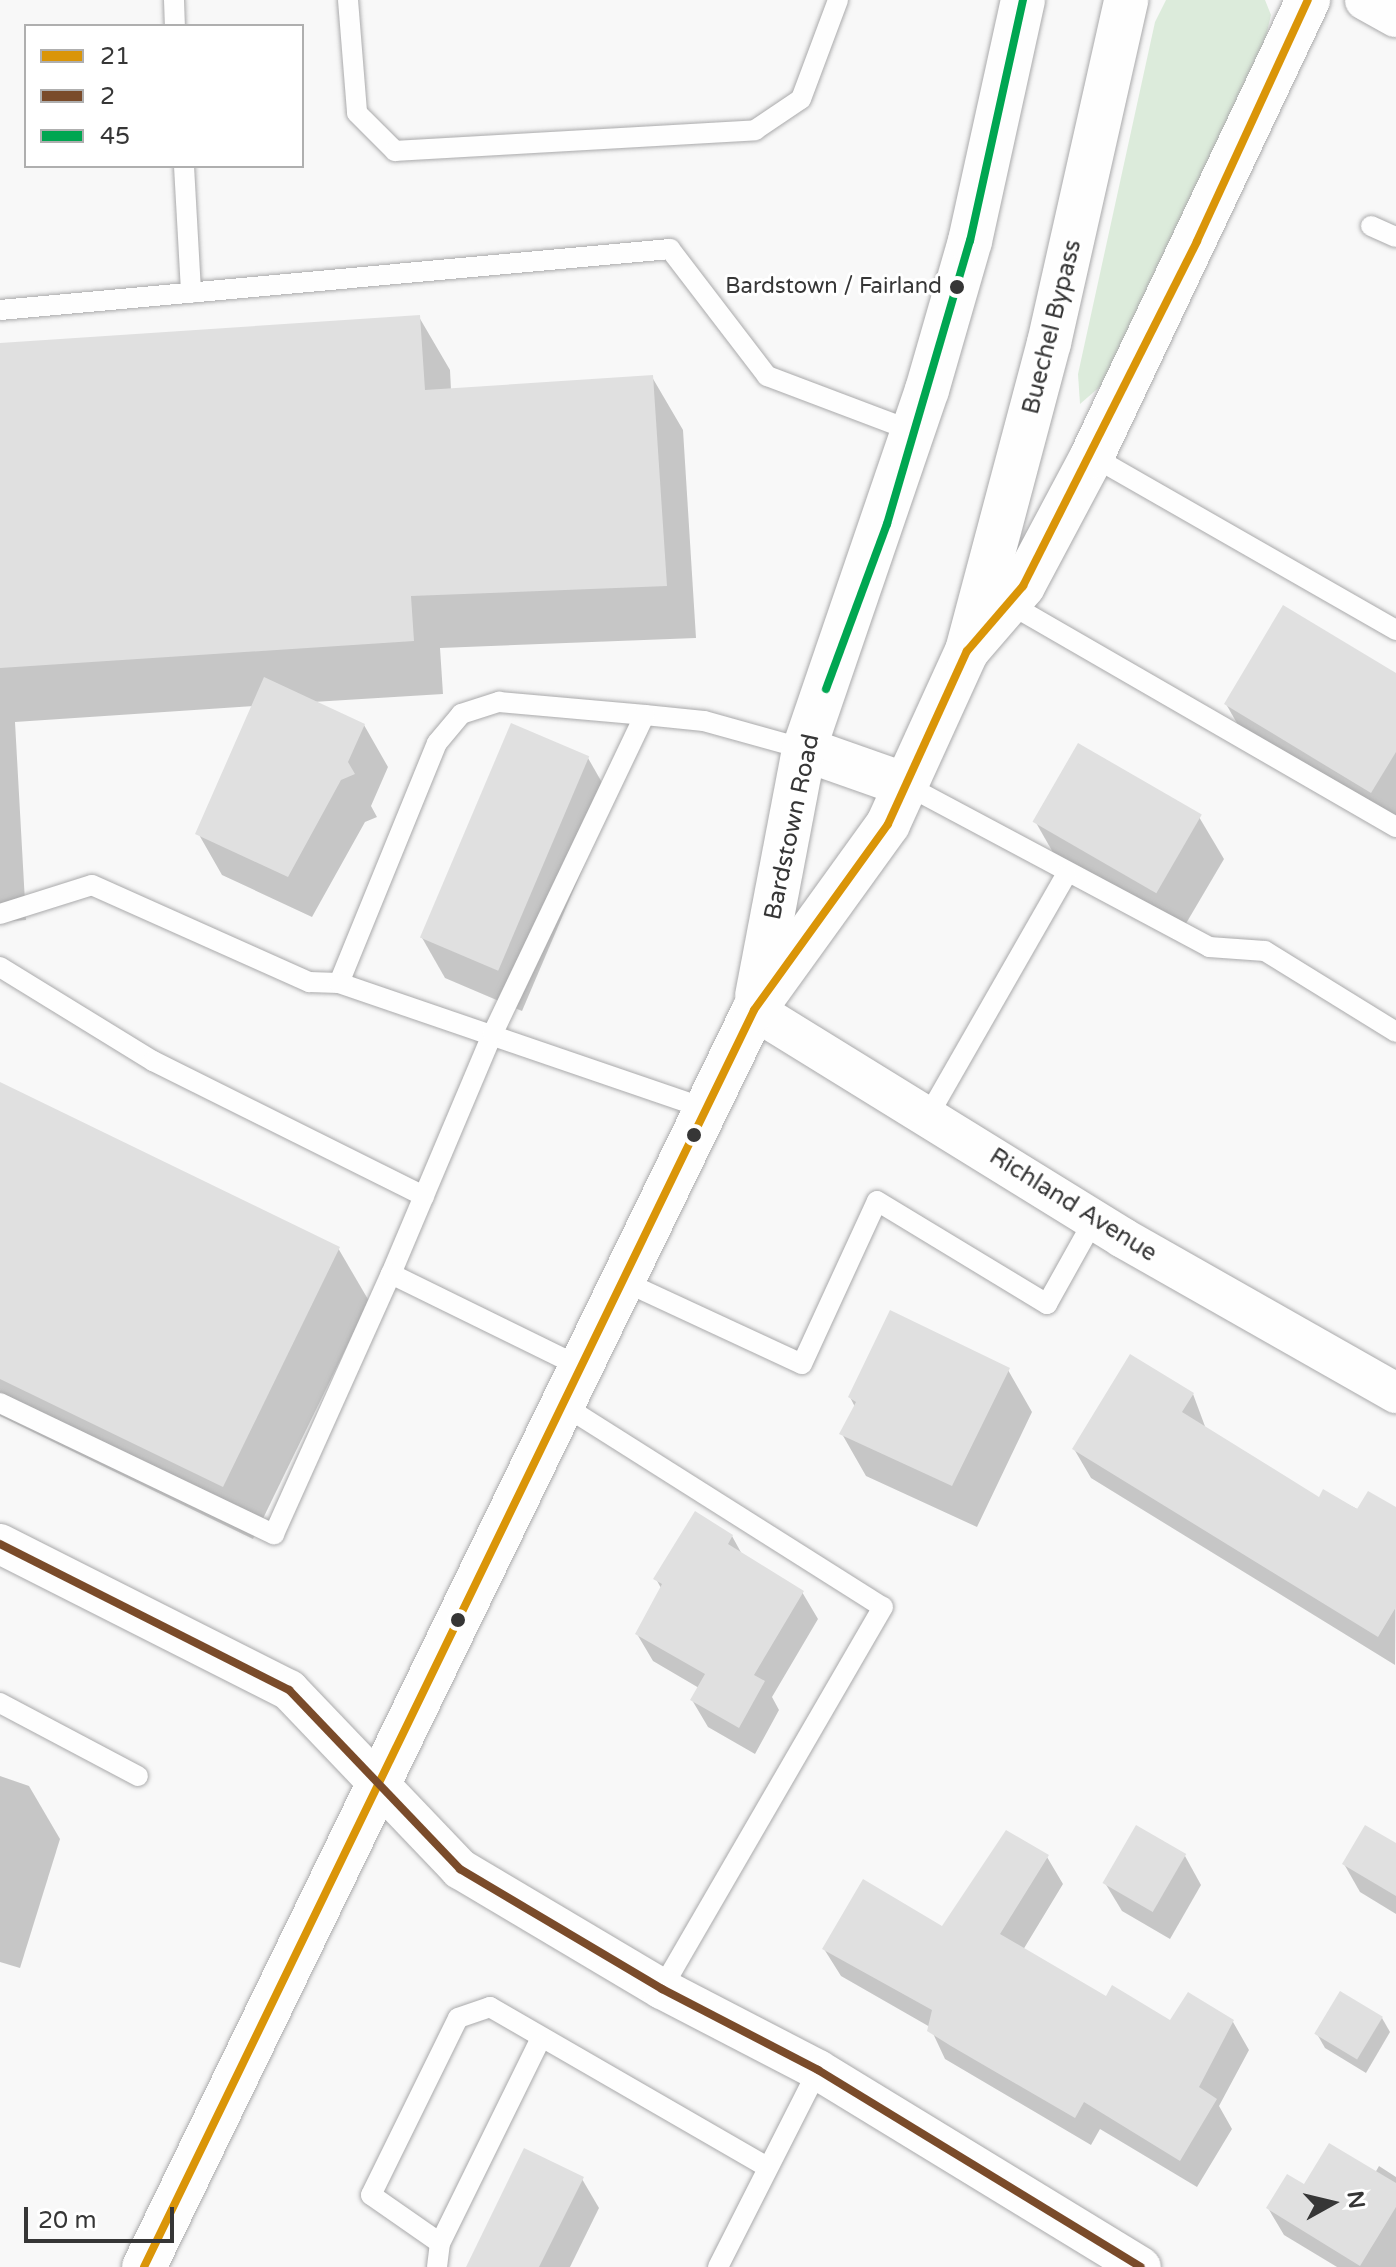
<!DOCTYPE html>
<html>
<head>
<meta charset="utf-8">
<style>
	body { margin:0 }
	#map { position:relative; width:1396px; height:2267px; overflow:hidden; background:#f8f8f8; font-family:"Varela Round",sans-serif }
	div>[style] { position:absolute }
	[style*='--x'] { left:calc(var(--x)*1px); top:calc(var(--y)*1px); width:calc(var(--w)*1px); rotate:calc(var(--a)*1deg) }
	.green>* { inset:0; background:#dcebdb }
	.shadow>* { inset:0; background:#0003 }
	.building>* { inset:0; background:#e0e0e0; transform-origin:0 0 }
	.roads { filter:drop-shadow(0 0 2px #aaaaab) drop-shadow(0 0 2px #aaaaab) }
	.lane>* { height:20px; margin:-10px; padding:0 10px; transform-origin:10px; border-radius:10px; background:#fefefe }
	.street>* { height:40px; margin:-20px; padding:0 20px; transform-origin:20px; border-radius:20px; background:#fefefe }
	.secondary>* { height:44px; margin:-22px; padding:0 22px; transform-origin:22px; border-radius:22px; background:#fefefe }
	.primary>* { height:44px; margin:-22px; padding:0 22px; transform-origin:22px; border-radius:22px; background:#fefefe }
	.bus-1>* { height:8px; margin:-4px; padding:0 4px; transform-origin:4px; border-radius:4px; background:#da9508 }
	.bus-2>* { height:8px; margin:-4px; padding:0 4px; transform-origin:4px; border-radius:4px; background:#7a4b2a }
	.bus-3>* { height:8px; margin:-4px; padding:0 4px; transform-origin:4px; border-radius:4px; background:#00a651 }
	.dots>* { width:22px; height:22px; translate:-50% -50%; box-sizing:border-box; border:4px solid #fff; border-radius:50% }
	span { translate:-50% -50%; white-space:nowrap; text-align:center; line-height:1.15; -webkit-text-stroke:6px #fff; paint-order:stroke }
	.bus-label { font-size:22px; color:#363636 }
	.right { translate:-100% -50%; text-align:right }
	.street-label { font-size:24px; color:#363636 }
	.legend { position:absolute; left:24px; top:24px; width:280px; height:144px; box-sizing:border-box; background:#fff; border:2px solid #afafaf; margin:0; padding:10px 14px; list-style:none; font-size:24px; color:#363636 }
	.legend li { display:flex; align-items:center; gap:16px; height:40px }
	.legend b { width:40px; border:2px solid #afafaf }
	.north { position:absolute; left:1292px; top:2163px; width:80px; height:80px; -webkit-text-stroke:6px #fff; paint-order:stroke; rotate:82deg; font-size:22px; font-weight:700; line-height:32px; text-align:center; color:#363636 }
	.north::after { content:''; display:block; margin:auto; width:28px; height:36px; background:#363636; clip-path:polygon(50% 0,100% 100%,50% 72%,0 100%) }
	.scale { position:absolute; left:24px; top:2207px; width:150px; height:36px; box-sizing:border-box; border:4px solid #363636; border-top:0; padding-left:10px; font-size:24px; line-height:28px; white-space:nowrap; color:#363636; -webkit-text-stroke:6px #fff; paint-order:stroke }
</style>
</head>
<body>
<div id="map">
	<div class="green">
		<div style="clip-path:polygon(1166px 0,1265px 0,1271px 15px,1263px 49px,1103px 384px,1080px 404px,1078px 374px,1155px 22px)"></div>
	</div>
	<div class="shadow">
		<div style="clip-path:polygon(419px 317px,450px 370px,451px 390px,652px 377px,683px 430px,696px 638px,440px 648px,443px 694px,313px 702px,364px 725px,388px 767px,371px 806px,377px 817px,365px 822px,312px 917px,222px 875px,198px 833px,254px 706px,15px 722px,26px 920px,0 922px,0 346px)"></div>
		<div style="clip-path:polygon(1396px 675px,1396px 833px,1250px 746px,1226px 704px)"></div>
		<div style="clip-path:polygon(588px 758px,612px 800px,522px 1011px,445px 978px,421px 936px)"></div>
		<div style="clip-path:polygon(1199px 817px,1224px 859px,1181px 932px,1059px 863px,1035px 821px)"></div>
		<div style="clip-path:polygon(0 1084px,338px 1248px,369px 1301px,253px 1539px,0 1416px)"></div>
		<div style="clip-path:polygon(1008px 1370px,1032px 1412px,977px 1527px,866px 1476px,842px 1434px,855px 1407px,850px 1397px)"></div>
		<div style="clip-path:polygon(1193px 1394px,1206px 1429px,1320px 1499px,1324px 1492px,1396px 1529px,1395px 1665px,1091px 1478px,1074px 1449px)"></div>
		<div style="clip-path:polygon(732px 1536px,743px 1556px,802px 1592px,818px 1619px,772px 1697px,779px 1710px,755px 1754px,708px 1727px,692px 1700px,699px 1688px,653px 1661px,637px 1634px,661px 1588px,656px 1579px)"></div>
		<div style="clip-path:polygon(0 1776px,29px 1786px,60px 1839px,20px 1968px,0 1962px)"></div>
		<div style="clip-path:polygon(1396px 1846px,1396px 1914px,1360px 1892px,1344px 1864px)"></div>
		<div style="clip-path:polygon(1185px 1856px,1201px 1885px,1170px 1939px,1122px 1911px,1105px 1883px)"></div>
		<div style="clip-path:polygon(1047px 1857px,1063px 1884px,1023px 1950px,1106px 1999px,1171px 2023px,1233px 2022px,1249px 2050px,1219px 2106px,1232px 2129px,1197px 2187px,1100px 2129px,1091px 2145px,945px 2059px,930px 2027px,841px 1976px,824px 1949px,942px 1928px)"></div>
		<div style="clip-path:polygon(1382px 2018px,1390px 2032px,1366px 2073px,1325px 2048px,1317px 2034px)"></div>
		<div style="clip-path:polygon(1379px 2166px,1396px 2177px,1396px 2267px,1337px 2267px,1284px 2235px,1268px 2208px,1305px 2186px,1375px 2173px)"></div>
		<div style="clip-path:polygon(582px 2179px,599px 2208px,570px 2267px,468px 2267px)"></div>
	</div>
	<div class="building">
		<div style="clip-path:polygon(420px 315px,425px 390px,653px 375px,667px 586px,411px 596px,414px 641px,0 668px,0 343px)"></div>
		<div style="clip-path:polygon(1283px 605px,1396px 673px,1396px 752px,1371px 793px,1224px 704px)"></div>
		<div style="clip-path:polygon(264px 677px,365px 724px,348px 762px,355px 774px,341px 780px,288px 877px,195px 834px)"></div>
		<div style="left:511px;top:723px;width:85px;height:233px;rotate:23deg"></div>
		<div style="left:1078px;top:743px;width:143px;height:91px;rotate:30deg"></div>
		<div style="clip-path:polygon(0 1082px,340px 1247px,223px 1487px,0 1379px)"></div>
		<div style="clip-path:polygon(890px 1310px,1010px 1368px,952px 1486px,839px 1434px,856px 1402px,848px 1397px)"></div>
		<div style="clip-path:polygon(1130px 1354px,1194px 1393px,1182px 1412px,1319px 1497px,1323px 1489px,1357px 1509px,1368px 1491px,1396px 1507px,1396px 1607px,1378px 1637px,1072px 1449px)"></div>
		<div style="clip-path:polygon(695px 1511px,733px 1535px,728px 1544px,804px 1591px,754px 1675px,765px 1681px,739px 1728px,690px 1700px,705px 1674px,635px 1634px,662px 1584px,653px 1579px)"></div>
		<div style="left:1136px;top:1825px;width:58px;height:67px;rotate:30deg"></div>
		<div style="clip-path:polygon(1365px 1825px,1396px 1843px,1396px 1896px,1342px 1864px)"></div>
		<div style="clip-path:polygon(1006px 1830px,1049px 1855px,1000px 1934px,1106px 1996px,1112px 1985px,1170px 2020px,1188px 1992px,1234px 2020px,1199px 2087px,1217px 2099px,1180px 2161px,1084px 2102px,1075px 2118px,951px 2046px,927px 2031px,932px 2010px,822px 1949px,863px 1879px,942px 1926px)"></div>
		<div style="left:1340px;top:1991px;width:50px;height:50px;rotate:31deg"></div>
		<div style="clip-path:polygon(1329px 2143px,1396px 2183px,1396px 2207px,1360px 2266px,1266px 2208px,1287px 2174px,1304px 2184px)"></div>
		<div style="clip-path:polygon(524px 2148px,584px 2177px,539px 2267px,466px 2267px)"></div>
	</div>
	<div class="roads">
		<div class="lane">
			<div style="--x:174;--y:0;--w:26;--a:88"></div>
			<div style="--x:348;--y:0;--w:113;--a:85.4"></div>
			<div style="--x:357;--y:113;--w:54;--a:45"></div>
			<div style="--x:395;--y:151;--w:361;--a:-3.3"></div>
			<div style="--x:755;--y:130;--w:55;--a:-34"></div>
			<div style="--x:801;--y:99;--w:106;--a:-69.5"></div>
			<div style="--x:184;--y:166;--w:127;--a:86.8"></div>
			<div style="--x:1371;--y:226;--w:27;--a:24"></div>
			<div style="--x:0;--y:310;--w:673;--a:-5.2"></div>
			<div style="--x:670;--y:249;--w:160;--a:52.6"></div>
			<div style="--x:767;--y:376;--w:158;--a:20.7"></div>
			<div style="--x:1092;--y:456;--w:350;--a:29.8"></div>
			<div style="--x:1008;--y:603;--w:448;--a:30"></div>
			<div style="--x:906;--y:785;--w:344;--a:28.1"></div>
			<div style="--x:1209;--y:947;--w:56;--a:4.1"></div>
			<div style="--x:1265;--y:951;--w:154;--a:31.7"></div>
			<div style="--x:0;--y:914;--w:96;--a:-17.5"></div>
			<div style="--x:92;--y:885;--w:238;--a:24.1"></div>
			<div style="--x:309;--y:982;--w:30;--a:2"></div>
			<div style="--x:339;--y:983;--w:259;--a:-67.8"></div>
			<div style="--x:437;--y:743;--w:38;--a:-50"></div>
			<div style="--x:461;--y:714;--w:40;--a:-18"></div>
			<div style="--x:499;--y:702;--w:147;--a:5.1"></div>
			<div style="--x:645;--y:715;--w:59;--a:5.8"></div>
			<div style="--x:704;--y:721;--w:104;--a:15.6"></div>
			<div style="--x:0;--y:967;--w:180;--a:31.6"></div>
			<div style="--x:153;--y:1061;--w:303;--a:26.5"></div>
			<div style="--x:339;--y:983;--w:388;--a:18.9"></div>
			<div style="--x:928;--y:1116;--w:278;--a:-60.2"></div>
			<div style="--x:391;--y:1274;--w:262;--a:-67.1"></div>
			<div style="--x:493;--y:1033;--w:352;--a:-64.5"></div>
			<div style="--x:623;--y:1281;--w:197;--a:24.9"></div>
			<div style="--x:802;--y:1364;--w:179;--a:-65.3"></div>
			<div style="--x:877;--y:1201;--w:199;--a:31.2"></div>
			<div style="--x:1047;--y:1304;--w:96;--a:-60.8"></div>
			<div style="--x:0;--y:1403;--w:304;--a:25.6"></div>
			<div style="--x:274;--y:1534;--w:285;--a:-65.8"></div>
			<div style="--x:391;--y:1274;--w:212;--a:26.1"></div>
			<div style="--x:563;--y:1405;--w:378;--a:32.3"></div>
			<div style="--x:883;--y:1607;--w:441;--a:120.1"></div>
			<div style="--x:0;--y:1703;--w:156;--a:27.9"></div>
			<div style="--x:541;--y:2038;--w:229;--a:116.2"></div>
			<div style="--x:440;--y:2243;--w:84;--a:-145.2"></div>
			<div style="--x:371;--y:2195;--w:197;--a:-63.8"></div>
			<div style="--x:458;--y:2018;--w:34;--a:-19"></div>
			<div style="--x:490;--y:2007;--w:320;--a:30"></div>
			<div style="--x:437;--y:2267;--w:24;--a:-83"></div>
			<div style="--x:718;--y:2267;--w:221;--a:-63.1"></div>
		</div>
		<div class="street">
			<div style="--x:1365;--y:0;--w:35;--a:29"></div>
			<div style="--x:754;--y:1010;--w:434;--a:31.7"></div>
			<div style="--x:1123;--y:1238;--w:314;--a:29.6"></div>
			<div style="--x:0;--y:1544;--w:324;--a:26.8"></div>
			<div style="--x:289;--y:1690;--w:248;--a:46.3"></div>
			<div style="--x:460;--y:1869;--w:235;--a:30.7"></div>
			<div style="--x:662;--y:1989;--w:176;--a:27.4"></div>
			<div style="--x:818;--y:2070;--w:378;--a:31.4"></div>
		</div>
		<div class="secondary">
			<div style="--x:967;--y:651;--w:86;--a:-49.3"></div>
			<div style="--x:1023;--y:586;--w:147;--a:-62"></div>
			<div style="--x:1092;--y:456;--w:505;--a:-64.65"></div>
		</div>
		<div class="primary">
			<div style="--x:804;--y:749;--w:108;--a:19.4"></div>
			<div style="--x:757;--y:996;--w:251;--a:-79.2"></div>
			<div style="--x:804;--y:749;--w:379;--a:-71.1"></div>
			<div style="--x:927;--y:390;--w:155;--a:-73.9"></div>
			<div style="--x:970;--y:241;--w:247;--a:-77.6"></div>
			<div style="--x:144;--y:2267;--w:1397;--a:-64.11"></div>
			<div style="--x:754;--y:1010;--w:229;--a:-54.2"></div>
			<div style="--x:888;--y:824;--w:190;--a:-65.5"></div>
			<div style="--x:967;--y:651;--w:319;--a:-75.1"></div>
			<div style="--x:1049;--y:343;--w:352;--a:-77.3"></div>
		</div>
	</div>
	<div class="bus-1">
		<div style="--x:144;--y:2267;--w:1397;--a:-64.11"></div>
		<div style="--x:754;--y:1010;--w:229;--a:-54.2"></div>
		<div style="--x:888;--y:824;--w:190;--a:-65.5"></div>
		<div style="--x:967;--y:651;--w:86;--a:-49.3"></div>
		<div style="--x:1023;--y:586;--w:386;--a:-63.2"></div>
		<div style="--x:1197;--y:241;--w:265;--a:-65.3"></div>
	</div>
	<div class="bus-2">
		<div style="--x:0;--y:1544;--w:324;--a:26.8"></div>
		<div style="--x:289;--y:1690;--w:248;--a:46.3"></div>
		<div style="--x:460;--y:1869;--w:235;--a:30.7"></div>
		<div style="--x:662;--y:1989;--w:176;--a:27.4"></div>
		<div style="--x:818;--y:2070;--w:378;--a:31.4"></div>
	</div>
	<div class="bus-3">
		<div style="--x:826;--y:689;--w:176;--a:-69.7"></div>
		<div style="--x:887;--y:524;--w:295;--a:-73.7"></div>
		<div style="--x:970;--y:241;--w:247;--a:-77.6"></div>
	</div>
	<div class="dots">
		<div style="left:957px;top:287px;background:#363636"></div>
		<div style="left:694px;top:1135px;background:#363636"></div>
		<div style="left:458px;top:1620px;background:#363636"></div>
	</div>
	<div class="bus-label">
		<span class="right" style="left:942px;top:287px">Bardstown / Fairland</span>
	</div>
	<div class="street-label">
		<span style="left:1052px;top:327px;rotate:-76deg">Buechel Bypass</span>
		<span style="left:792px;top:827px;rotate:-78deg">Bardstown Road</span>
		<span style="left:1073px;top:1205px;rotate:32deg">Richland Avenue</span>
	</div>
	<ul class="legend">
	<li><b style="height:10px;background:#da9508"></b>21</li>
	<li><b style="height:10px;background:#7a4b2a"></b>2</li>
	<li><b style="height:10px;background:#00a651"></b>45</li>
	</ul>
	<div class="north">N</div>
	<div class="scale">20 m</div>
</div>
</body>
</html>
